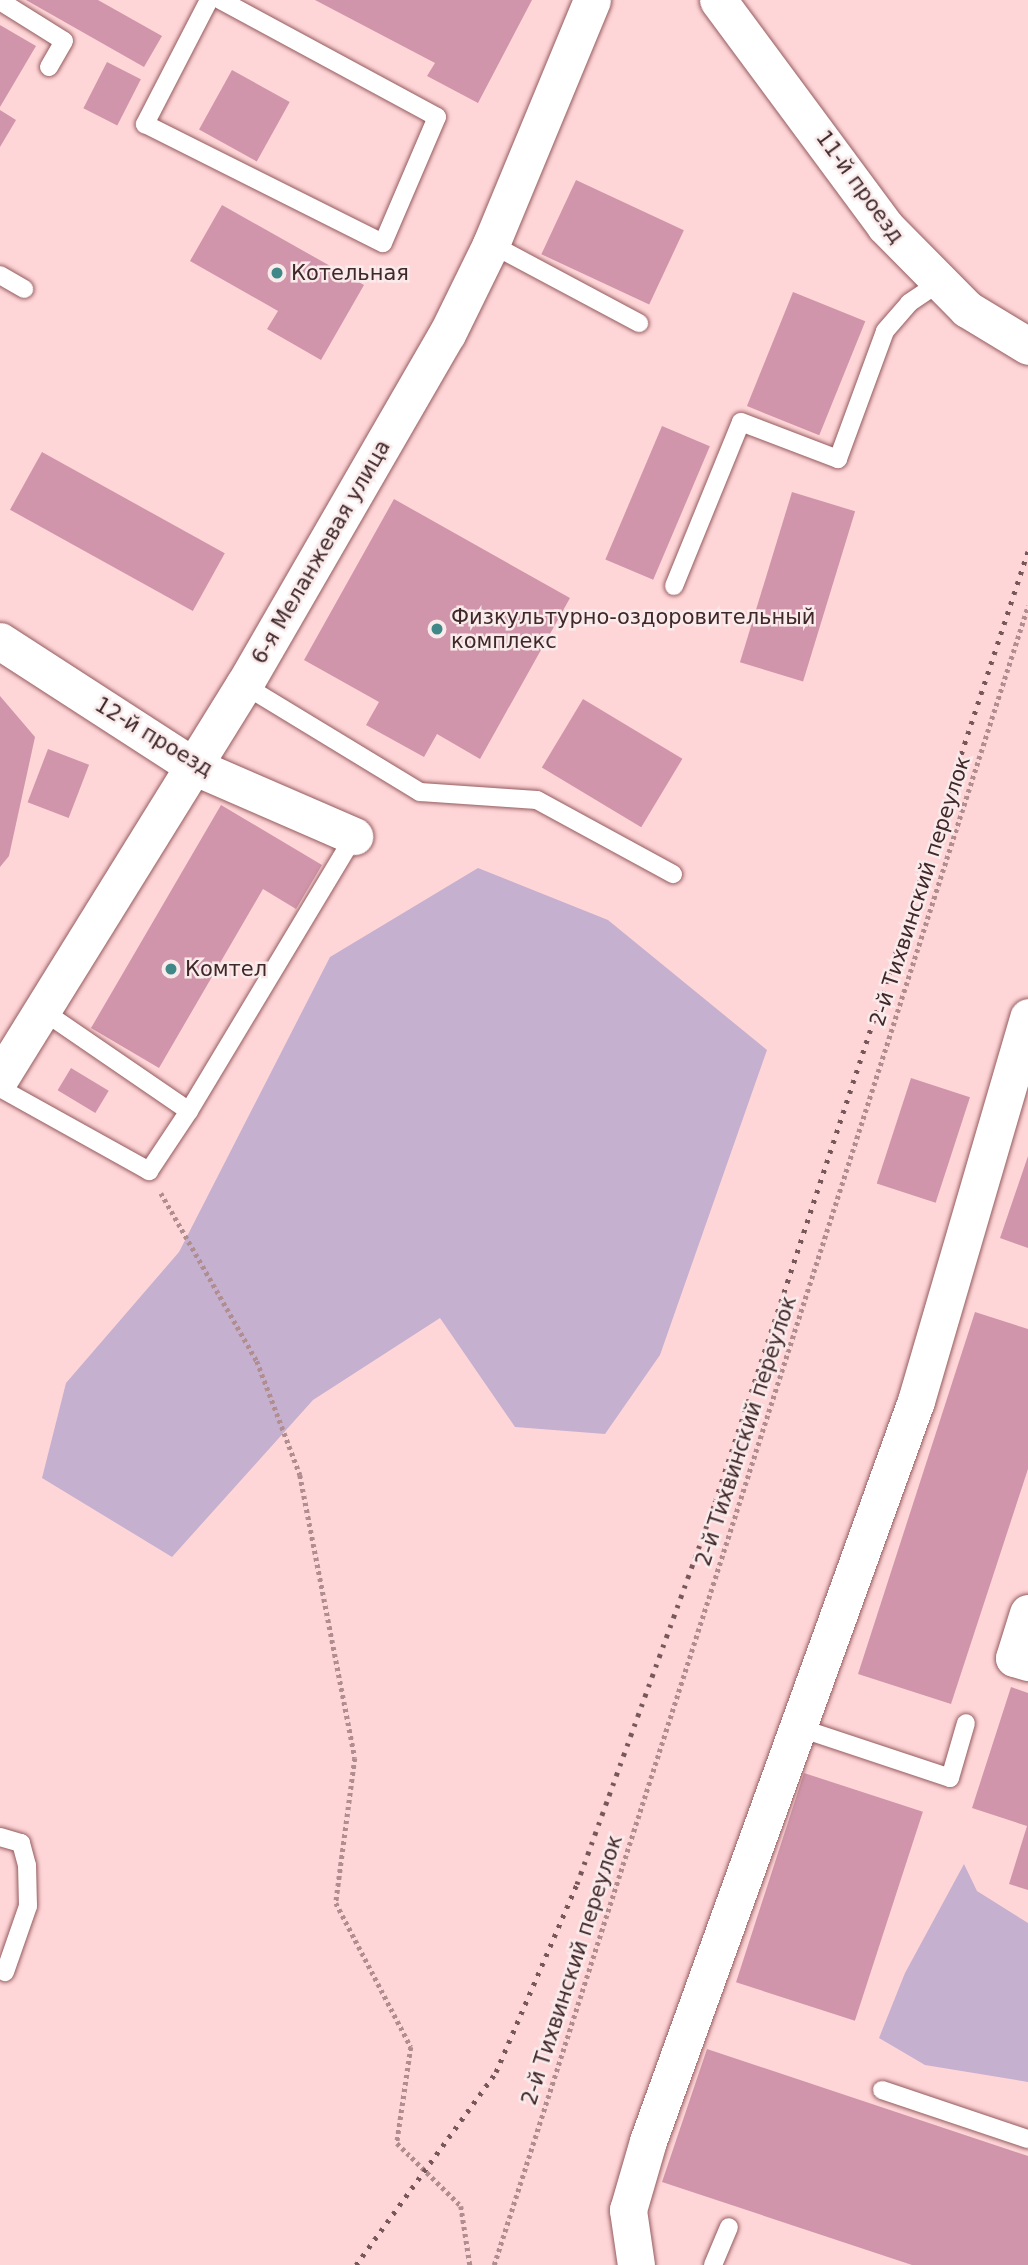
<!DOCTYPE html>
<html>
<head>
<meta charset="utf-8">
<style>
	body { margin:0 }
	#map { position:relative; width:1028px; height:2265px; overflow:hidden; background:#ffd6d8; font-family:"DejaVu Sans",sans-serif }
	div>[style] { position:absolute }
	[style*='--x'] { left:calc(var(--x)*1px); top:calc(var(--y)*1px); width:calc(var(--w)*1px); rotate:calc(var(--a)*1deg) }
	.green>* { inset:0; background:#c6b0cf }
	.building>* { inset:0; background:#d095aa; transform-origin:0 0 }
	.path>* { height:4.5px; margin-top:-2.25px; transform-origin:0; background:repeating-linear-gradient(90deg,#b08d8f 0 3.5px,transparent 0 7px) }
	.roads { filter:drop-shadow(0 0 2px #945b5e) drop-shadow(0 0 2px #945b5e) }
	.lane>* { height:18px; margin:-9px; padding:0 9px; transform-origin:9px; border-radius:9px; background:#fff }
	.street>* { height:37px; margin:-18.5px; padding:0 18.5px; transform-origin:18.5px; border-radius:18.5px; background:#fff }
	.rail>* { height:5px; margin-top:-2.5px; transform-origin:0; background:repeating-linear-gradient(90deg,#76585a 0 3.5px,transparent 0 10.5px) }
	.dots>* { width:19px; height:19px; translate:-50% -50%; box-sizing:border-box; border:4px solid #f9ebec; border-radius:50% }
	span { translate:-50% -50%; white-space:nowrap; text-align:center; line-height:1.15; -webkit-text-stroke:5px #f9ebec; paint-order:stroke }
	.street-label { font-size:21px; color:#402728 }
	.poi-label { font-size:21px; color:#402728 }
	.left { translate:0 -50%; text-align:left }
</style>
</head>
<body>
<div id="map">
	<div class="green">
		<div style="clip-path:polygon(478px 868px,608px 920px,767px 1050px,660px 1355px,605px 1434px,515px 1427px,440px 1318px,313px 1400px,172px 1557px,42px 1478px,66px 1383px,179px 1252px,330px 957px)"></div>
		<div style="clip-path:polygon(964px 1864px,977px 1891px,1028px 1923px,1028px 2082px,925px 2065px,879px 2038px,905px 1973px)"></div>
	</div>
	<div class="building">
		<div style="clip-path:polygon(26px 0,98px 0,162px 36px,144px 67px)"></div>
		<div style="clip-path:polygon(315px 0,532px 0,478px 103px,427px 76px,435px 63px)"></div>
		<div style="clip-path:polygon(0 25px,36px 46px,0 107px)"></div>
		<div style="left:107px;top:62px;width:38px;height:52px;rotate:27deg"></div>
		<div style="left:232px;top:70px;width:66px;height:68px;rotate:29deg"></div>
		<div style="clip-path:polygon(0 110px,16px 120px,0 147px)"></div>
		<div style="left:576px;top:180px;width:119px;height:82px;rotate:25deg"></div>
		<div style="clip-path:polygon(222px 205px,364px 285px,321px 360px,267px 329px,278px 311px,190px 261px)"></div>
		<div style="left:793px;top:292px;width:78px;height:123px;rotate:22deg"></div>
		<div style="left:662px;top:426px;width:52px;height:145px;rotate:23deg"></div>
		<div style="left:42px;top:452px;width:209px;height:66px;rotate:29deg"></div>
		<div style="left:792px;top:492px;width:66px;height:178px;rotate:17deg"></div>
		<div style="clip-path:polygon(394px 499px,570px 598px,480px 759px,437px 734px,424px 757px,366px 725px,379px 702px,304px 660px)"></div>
		<div style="clip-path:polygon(0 696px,35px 737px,9px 856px,0 867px)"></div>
		<div style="left:583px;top:699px;width:116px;height:80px;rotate:31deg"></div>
		<div style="left:48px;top:749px;width:44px;height:57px;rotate:21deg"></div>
		<div style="clip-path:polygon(221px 805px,322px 865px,296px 909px,263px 889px,159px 1068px,91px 1028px)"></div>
		<div style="left:71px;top:1068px;width:44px;height:26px;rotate:31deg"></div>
		<div style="left:911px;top:1078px;width:62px;height:111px;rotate:18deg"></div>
		<div style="clip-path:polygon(1028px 1156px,1028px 1248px,1000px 1238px)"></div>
		<div style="clip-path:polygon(975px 1312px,1028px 1329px,1028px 1469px,951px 1704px,858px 1674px)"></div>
		<div style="clip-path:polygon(1011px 1687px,1028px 1693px,1028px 1890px,1009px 1884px,1027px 1826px,972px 1808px)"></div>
		<div style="left:804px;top:1773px;width:125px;height:220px;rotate:18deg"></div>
		<div style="clip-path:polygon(707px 2049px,1028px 2156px,1028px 2265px,912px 2265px,662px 2182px)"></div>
	</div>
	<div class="path">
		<div style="--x:161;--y:1193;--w:193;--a:60.3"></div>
		<div style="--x:257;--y:1361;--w:122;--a:69.3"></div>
		<div style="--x:300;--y:1475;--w:288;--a:79"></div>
		<div style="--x:355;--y:1758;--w:146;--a:97.5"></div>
		<div style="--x:336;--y:1903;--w:162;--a:62.5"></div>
		<div style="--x:411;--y:2047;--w:97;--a:98.3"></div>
		<div style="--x:397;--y:2143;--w:90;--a:44.5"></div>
		<div style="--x:461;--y:2206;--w:60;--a:81.3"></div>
		<div style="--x:494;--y:2265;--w:1743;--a:-72.16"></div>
	</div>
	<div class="roads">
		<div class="lane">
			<div style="--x:209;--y:0;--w:140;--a:117.3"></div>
			<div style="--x:145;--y:124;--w:266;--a:26.6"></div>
			<div style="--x:383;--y:243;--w:137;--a:-66.8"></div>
			<div style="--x:437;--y:117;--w:246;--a:-151.6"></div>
			<div style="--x:0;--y:1;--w:75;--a:32"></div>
			<div style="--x:64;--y:41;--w:30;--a:120"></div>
			<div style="--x:491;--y:244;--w:168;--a:28.1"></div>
			<div style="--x:0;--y:275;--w:28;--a:30"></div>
			<div style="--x:674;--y:586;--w:177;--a:-67.8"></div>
			<div style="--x:741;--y:422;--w:104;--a:20.9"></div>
			<div style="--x:838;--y:459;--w:136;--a:-69.8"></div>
			<div style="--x:885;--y:331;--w:37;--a:-49"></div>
			<div style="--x:909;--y:303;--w:36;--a:-34"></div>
			<div style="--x:244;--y:685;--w:206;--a:31.3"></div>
			<div style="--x:420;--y:792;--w:117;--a:3.9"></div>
			<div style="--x:537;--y:800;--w:155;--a:28.6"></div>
			<div style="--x:43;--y:1011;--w:177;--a:34.4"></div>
			<div style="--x:189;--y:1111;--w:321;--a:-59"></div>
			<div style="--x:0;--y:1088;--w:171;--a:29.1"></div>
			<div style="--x:149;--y:1171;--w:72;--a:-56.3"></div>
			<div style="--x:800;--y:1728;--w:158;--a:18.4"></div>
			<div style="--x:950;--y:1778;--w:57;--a:-73.8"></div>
			<div style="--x:0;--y:1837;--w:22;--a:16"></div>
			<div style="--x:21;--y:1843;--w:23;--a:75"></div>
			<div style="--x:27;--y:1865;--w:41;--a:88.6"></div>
			<div style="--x:28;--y:1906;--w:70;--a:109.2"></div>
			<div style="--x:882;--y:2090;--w:154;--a:18.6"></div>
			<div style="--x:713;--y:2265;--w:41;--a:-67.2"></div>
		</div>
		<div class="street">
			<div style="--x:718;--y:0;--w:281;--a:53.5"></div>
			<div style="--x:885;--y:226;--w:117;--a:45.3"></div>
			<div style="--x:967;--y:309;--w:71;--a:31.2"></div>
			<div style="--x:0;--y:641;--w:230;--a:32.9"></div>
			<div style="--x:193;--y:766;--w:176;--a:23.5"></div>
			<div style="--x:0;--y:1078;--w:463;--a:-58.2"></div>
			<div style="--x:244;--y:685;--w:405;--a:-60"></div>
			<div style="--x:447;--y:334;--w:100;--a:-63.9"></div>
			<div style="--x:491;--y:244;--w:264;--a:-67.5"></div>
			<div style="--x:1028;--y:1613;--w:47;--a:107.3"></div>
			<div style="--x:1014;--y:1658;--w:15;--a:16"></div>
			<div style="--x:636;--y:2265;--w:56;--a:-98.3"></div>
			<div style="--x:628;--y:2210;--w:72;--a:-73.8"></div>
			<div style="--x:648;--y:2141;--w:787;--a:-70.09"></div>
			<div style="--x:916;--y:1401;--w:400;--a:-73.7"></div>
		</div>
	</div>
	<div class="rail">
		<div style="--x:356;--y:2265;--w:238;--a:-54"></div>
		<div style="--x:496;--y:2072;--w:205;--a:-66.7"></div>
		<div style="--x:577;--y:1884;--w:406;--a:-70.1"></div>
		<div style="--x:715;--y:1502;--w:1001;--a:-71.78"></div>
	</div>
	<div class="dots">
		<div style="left:277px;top:273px;background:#408888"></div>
		<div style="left:437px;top:629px;background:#408888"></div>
		<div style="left:171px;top:969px;background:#408888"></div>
	</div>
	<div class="street-label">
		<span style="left:860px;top:187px;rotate:54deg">11-й проезд</span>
		<span style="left:321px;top:552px;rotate:-60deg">6-я Меланжевая улица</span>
		<span style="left:154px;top:737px;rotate:31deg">12-й проезд</span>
		<span style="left:920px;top:891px;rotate:-72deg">2-й Тихвинский переулок</span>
		<span style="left:746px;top:1431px;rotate:-72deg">2-й Тихвинский переулок</span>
		<span style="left:572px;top:1970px;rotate:-72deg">2-й Тихвинский переулок</span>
	</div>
	<div class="poi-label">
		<span class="left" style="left:291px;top:273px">Котельная</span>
		<span class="left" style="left:451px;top:629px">Физкультурно-оздоровительный<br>комплекс</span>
		<span class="left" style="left:185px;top:969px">Комтел</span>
	</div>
</div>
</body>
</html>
